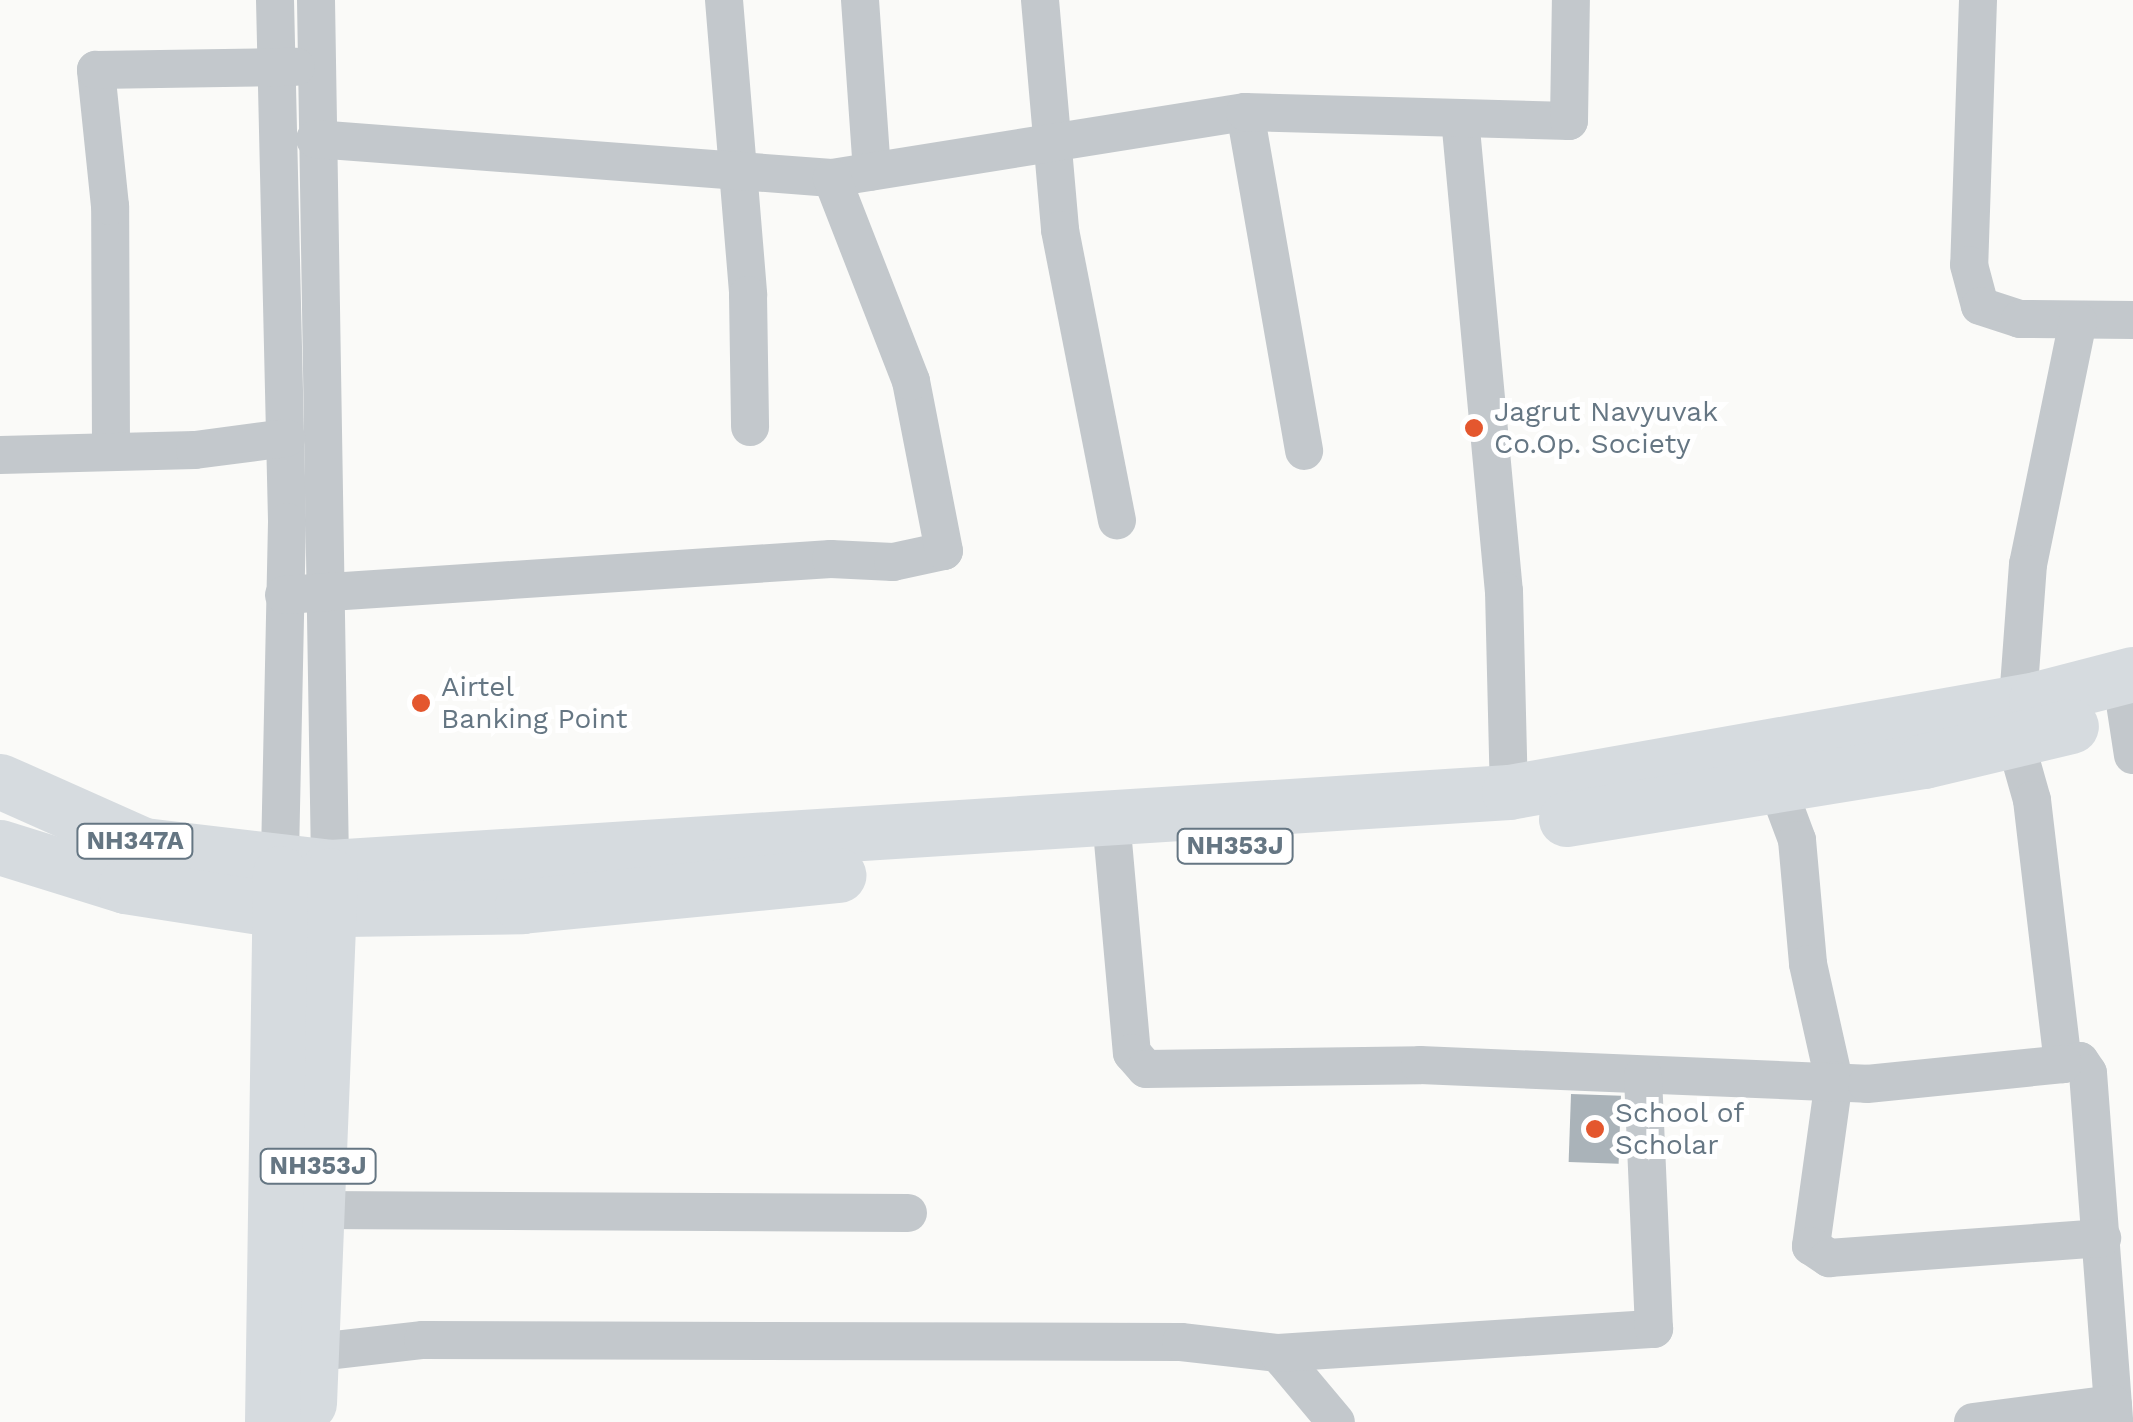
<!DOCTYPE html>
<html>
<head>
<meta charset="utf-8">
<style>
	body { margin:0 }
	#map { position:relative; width:2133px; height:1422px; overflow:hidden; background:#fafaf8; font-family:"Work Sans",sans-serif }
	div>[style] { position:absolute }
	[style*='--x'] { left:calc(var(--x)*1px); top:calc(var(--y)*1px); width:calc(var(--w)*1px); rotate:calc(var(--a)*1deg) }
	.building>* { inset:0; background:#aab3b9; transform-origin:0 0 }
	.minor>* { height:38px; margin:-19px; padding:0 19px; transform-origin:19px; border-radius:19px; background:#c3c8cc }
	.highway>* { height:55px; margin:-27.5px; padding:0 27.5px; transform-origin:27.5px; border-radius:27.5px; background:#d6dbdf }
	.dots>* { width:28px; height:28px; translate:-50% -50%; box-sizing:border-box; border:5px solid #fff; border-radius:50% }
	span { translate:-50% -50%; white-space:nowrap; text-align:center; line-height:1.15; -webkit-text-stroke:10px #fff; paint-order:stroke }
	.shield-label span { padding:2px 8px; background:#fff; border:2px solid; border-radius:8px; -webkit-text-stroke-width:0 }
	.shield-label { font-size:25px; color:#657683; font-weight:700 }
	.poi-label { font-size:28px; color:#657683 }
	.left { translate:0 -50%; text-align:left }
</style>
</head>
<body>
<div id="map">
	<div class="building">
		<div style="left:1571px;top:1094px;width:50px;height:68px;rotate:2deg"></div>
	</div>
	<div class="minor">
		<div style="--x:275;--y:0;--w:522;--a:88.68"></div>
		<div style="--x:287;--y:522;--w:343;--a:91.2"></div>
		<div style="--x:316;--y:0;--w:867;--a:89.07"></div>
		<div style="--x:724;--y:0;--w:296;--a:85.3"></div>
		<div style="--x:748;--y:295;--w:132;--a:89.1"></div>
		<div style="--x:860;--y:0;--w:172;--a:86"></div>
		<div style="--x:1040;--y:0;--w:231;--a:85"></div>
		<div style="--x:1060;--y:230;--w:296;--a:78.9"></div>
		<div style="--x:1978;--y:0;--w:265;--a:91.9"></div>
		<div style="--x:1969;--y:265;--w:42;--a:75"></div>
		<div style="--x:1980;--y:306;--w:42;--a:18"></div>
		<div style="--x:2020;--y:319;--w:113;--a:0.5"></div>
		<div style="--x:1245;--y:112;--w:344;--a:80.1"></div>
		<div style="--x:1460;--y:118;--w:475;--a:84.7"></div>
		<div style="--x:1504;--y:591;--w:201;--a:88.6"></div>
		<div style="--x:315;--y:139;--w:518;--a:4.31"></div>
		<div style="--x:832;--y:178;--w:418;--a:-9.1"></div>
		<div style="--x:1245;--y:112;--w:324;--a:1.6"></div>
		<div style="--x:1569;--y:121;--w:121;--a:-89.1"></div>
		<div style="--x:2078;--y:321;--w:248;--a:101.6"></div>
		<div style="--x:2028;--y:564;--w:176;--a:94.2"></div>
		<div style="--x:2015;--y:740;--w:62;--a:74.2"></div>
		<div style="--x:2032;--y:800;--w:266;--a:83.3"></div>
		<div style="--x:2063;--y:1064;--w:17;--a:-10"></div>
		<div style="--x:2080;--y:1061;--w:14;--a:56"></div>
		<div style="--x:2088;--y:1073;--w:350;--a:85.7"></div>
		<div style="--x:111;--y:451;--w:245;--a:-90.2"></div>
		<div style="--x:110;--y:206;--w:137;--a:-95.9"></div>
		<div style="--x:96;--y:70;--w:200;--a:-0.9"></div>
		<div style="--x:0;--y:455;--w:195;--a:-1.5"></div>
		<div style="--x:195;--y:450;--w:92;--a:-7.5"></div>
		<div style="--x:284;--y:595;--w:548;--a:-3.77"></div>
		<div style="--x:831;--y:559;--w:62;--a:2.8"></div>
		<div style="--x:893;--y:562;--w:52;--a:-12.2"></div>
		<div style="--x:944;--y:551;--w:173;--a:-101"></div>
		<div style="--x:911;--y:381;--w:218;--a:-111.3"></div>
		<div style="--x:2121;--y:677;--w:79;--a:81.3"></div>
		<div style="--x:1769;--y:765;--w:80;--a:69.5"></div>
		<div style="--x:1797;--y:840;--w:124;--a:84.9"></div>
		<div style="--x:1808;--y:964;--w:119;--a:77.4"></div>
		<div style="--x:1834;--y:1080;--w:168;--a:97.9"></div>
		<div style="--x:1811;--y:1246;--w:22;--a:34"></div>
		<div style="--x:1829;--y:1258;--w:274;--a:-4.2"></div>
		<div style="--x:1111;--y:819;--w:235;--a:84.9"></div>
		<div style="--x:1132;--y:1053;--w:21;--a:49"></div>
		<div style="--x:1146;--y:1069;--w:274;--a:-0.8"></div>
		<div style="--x:1420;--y:1065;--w:447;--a:2.4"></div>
		<div style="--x:1867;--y:1084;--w:197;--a:-5.8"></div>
		<div style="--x:318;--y:1210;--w:590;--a:0.29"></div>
		<div style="--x:309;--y:1353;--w:115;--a:-6.5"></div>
		<div style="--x:423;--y:1340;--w:758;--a:0.15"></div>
		<div style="--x:1181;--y:1342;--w:98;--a:6.5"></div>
		<div style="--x:1278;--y:1353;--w:90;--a:50"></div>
		<div style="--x:1278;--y:1353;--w:377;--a:-3.7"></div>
		<div style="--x:1654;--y:1329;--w:254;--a:-92.5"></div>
		<div style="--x:1973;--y:1422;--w:141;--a:-7.3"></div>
	</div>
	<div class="highway">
		<div style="--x:0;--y:781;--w:158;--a:24"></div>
		<div style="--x:144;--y:845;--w:187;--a:6.7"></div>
		<div style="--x:330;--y:867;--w:1181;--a:-3.64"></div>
		<div style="--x:1509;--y:792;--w:535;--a:-10.01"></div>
		<div style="--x:2036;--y:699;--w:100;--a:-14.5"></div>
		<div style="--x:1566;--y:819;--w:363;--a:-9.2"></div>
		<div style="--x:1924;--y:761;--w:151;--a:-13.4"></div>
		<div style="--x:0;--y:847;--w:131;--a:17.3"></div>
		<div style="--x:125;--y:886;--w:156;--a:8.9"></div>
		<div style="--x:279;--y:910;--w:243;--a:-0.9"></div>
		<div style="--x:522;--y:906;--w:318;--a:-5.6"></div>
		<div style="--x:309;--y:1403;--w:528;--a:-87.72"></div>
		<div style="--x:272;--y:1422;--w:549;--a:-89.17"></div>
	</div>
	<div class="dots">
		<div style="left:1474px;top:428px;background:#e4572e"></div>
		<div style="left:421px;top:703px;background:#e4572e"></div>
		<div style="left:1595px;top:1129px;background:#e4572e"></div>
	</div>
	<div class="shield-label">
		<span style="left:135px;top:841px">NH347A</span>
		<span style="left:1235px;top:846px">NH353J</span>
		<span style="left:318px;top:1166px">NH353J</span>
	</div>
	<div class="poi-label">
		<span class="left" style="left:1494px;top:428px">Jagrut Navyuvak<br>Co.Op. Society</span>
		<span class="left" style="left:441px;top:703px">Airtel<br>Banking Point</span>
		<span class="left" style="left:1615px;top:1129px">School of<br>Scholar</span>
	</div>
</div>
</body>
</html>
